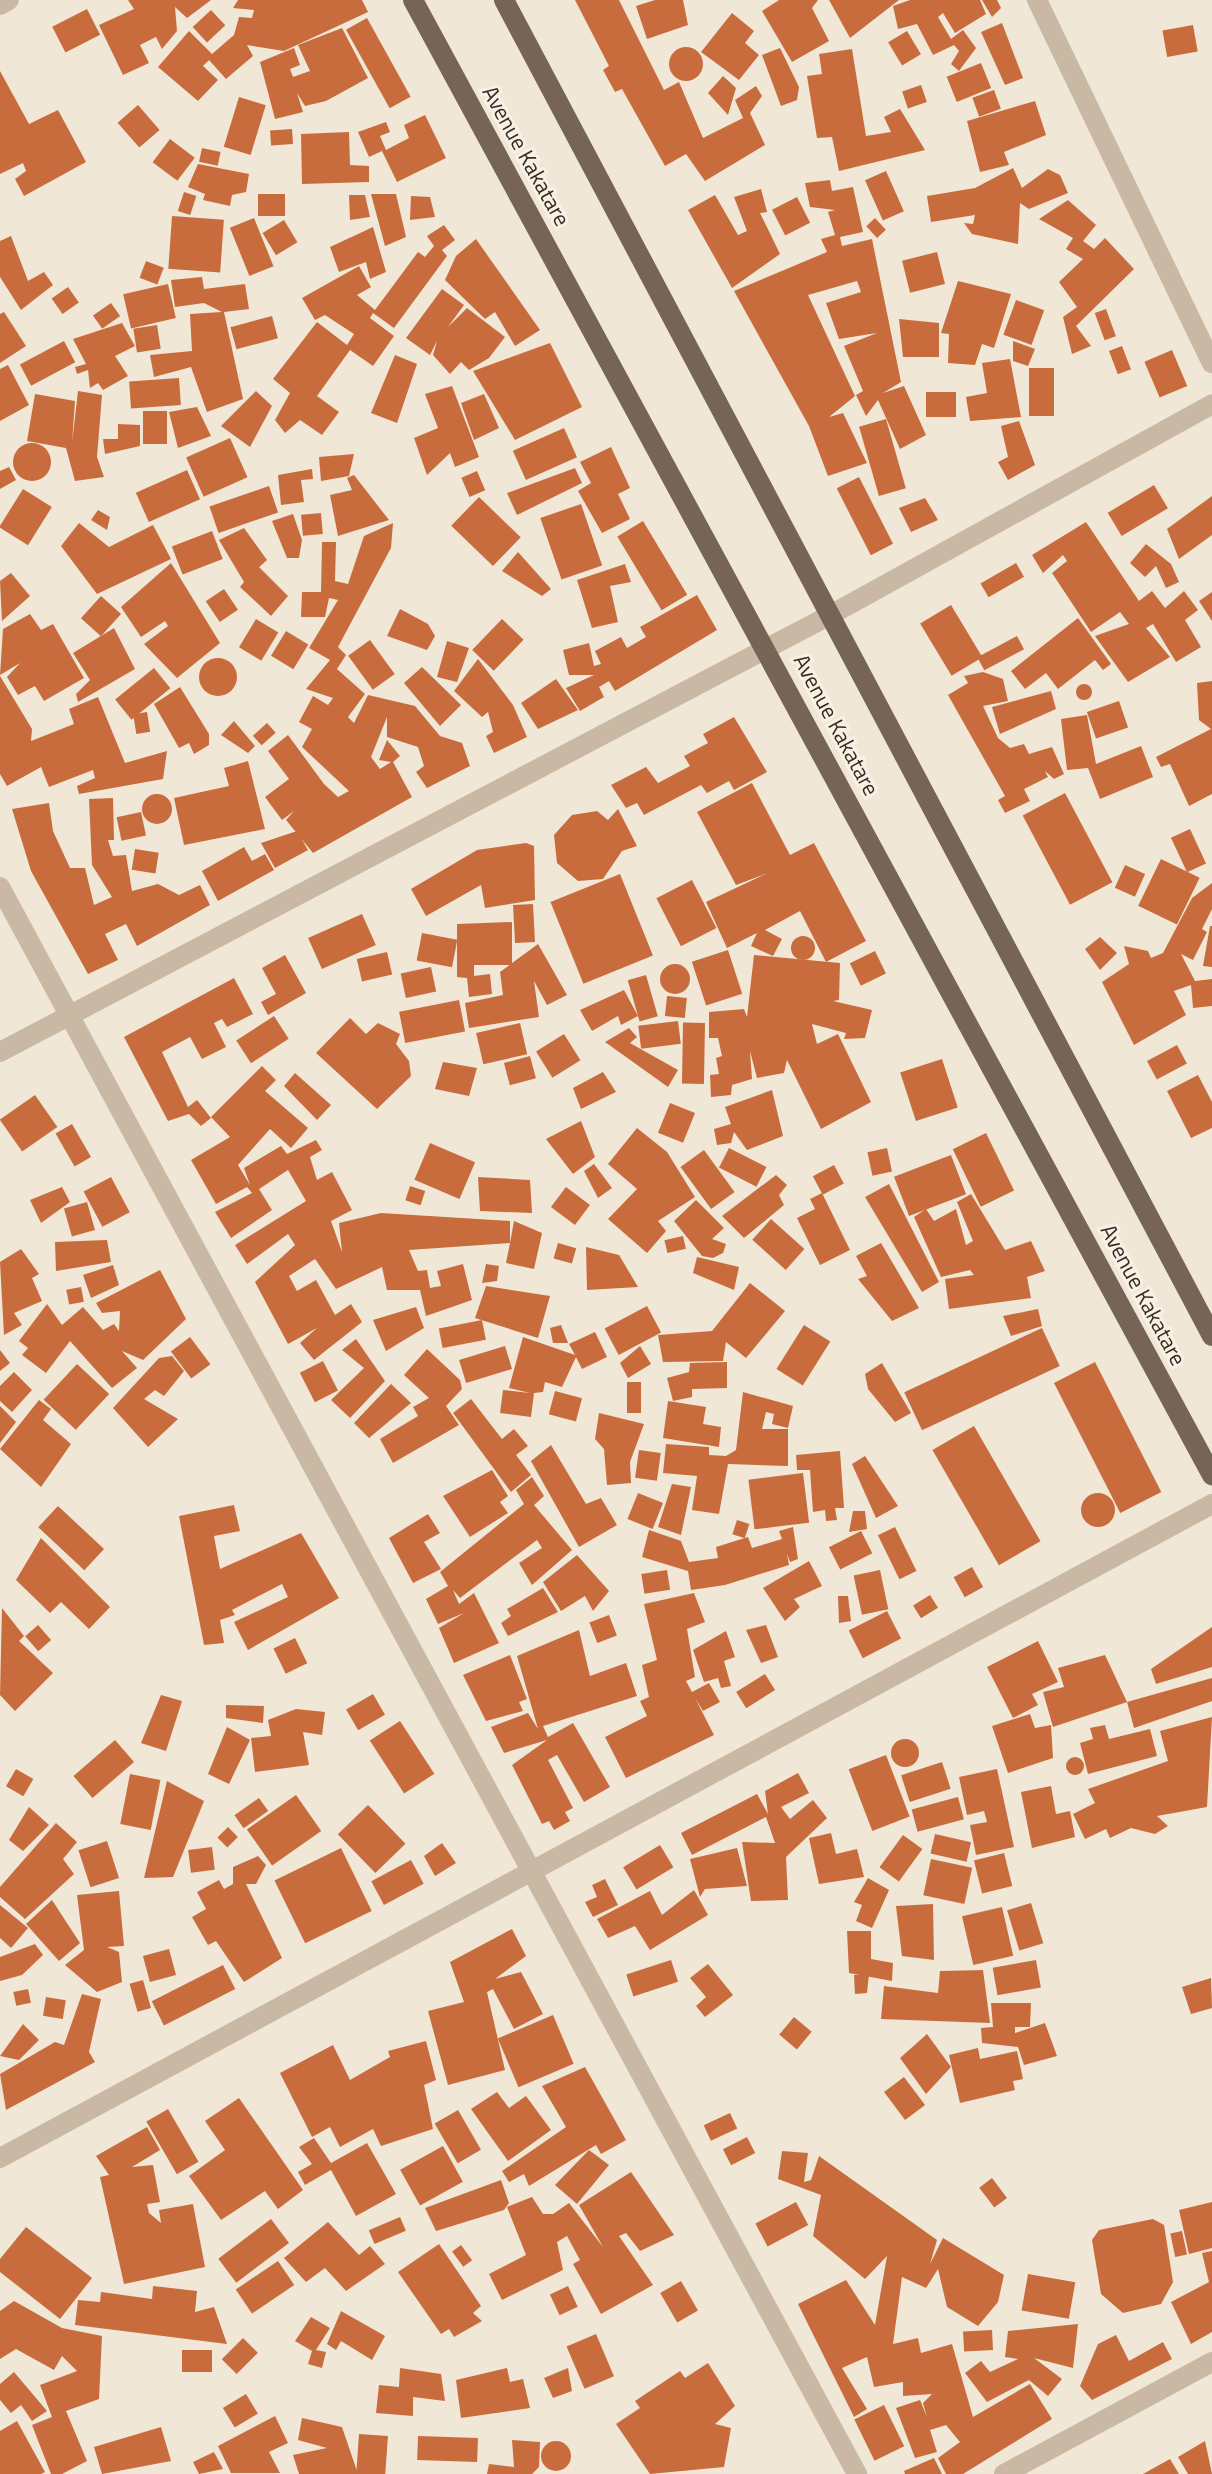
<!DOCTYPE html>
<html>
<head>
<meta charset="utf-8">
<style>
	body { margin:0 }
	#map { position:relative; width:1212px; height:2474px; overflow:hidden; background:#f1e7d7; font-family:"Titillium Web",sans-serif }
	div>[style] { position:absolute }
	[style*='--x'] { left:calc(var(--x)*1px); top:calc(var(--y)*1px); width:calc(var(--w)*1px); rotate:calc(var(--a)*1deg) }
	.building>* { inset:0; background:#c86c3e; transform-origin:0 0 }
	.round { border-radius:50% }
	.minor>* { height:20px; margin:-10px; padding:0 10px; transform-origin:10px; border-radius:10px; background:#c9b8a3 }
	.primary>* { height:20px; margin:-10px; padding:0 10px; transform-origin:10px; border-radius:10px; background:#766456 }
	span { translate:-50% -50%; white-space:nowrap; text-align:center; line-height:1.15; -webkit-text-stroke:6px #f9f1e3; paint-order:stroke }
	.street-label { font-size:22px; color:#342b25 }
</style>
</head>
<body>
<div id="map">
	<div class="building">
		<div style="clip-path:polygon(128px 0,211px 0,187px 18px,175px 7px,177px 31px,162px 49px,156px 37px,140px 45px,149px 63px,123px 75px,99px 25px,134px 9px)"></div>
		<div style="clip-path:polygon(238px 0,362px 0,368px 12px,284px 51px,247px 45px,253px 56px,226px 79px,209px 60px,203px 66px,218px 80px,198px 101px,158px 67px,189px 31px,212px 54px,234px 35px,239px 17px,252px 18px,254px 10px,233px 8px)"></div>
		<div style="clip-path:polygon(575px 0,619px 0,664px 90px,679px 82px,703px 138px,743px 118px,735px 100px,756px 86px,762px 96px,750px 113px,765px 145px,705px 181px,686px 154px,665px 166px,622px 89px,615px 92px,603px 70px,609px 66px)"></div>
		<div style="clip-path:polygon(655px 0,683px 0,688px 25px,647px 39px,636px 6px)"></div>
		<div style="clip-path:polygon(779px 0,818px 0,812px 8px,829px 41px,792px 62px,762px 11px)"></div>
		<div style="clip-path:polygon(829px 0,899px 0,850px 38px)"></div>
		<div style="clip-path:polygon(910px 0,980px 0,986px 14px,955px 33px,943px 13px,938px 17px,951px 39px,963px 30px,976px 48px,959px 71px,951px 64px,959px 51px,954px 45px,933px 55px,917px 24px,898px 29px,893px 6px)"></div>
		<div style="clip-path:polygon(982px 0,997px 0,1001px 8px,992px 17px)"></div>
		<div style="left:87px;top:9px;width:29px;height:39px;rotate:63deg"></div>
		<div style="left:211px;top:10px;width:21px;height:25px;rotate:47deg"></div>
		<div style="clip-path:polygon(732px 13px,754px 31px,745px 43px,759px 55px,739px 80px,701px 52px)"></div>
		<div style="left:367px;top:18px;width:90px;height:24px;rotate:61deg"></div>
		<div style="clip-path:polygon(1002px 23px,1023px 78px,1005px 85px,981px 32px)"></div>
		<div style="left:1193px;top:25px;width:27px;height:31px;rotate:80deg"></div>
		<div style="clip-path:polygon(342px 28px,368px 78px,326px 101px,305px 106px,297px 93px,303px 112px,275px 119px,260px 62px,294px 48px,300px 65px,290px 69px,293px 77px,310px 71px,298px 45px)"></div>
		<div style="left:907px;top:31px;width:27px;height:22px;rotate:59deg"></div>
		<div class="round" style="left:669px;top:47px;width:34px;height:34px"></div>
		<div style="clip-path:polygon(780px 48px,799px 87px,797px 100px,781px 106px,762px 55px)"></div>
		<div style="clip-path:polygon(852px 49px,866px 136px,891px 132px,884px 117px,900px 109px,925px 150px,839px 171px,832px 137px,817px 138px,807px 76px,822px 74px,819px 54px)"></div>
		<div style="left:981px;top:63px;width:27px;height:37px;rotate:68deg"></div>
		<div style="clip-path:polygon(0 71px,29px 124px,58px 110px,86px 162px,24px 196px,15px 179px,26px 171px,23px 163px,0 174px)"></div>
		<div style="clip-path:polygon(723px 76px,736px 88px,728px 115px,708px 93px)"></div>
		<div style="left:921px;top:85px;width:18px;height:20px;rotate:71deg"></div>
		<div style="left:994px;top:90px;width:20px;height:23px;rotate:70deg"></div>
		<div style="left:239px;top:97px;width:28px;height:52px;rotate:17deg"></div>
		<div style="clip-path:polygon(1035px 101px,1046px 135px,1004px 152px,1009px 165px,980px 172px,967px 121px)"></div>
		<div style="left:138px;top:105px;width:33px;height:27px;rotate:49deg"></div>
		<div style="clip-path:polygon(425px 115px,446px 158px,397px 182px,382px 151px,369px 157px,358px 132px,386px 122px,390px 132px,380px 136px,386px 150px,409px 138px,404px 125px)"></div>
		<div style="left:292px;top:129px;width:15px;height:22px;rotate:86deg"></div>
		<div style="clip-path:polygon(349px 132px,350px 165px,369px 166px,369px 182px,302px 184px,301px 134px)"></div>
		<div style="left:170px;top:139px;width:31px;height:29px;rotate:37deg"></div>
		<div style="left:202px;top:148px;width:19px;height:14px;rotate:12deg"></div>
		<div style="clip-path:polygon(198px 164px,249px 174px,246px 192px,232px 195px,230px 206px,203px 200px,205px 194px,188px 187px)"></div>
		<div style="clip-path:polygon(1013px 168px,1022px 188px,1048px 169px,1060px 175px,1068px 193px,1029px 209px,1020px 203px,1018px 244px,972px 234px,964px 223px,973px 224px,975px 215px,931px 222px,927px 196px,975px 188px)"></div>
		<div style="left:886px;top:171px;width:44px;height:23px;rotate:66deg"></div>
		<div style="clip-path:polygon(830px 180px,832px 191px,853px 187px,863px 232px,840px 237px,842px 246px,872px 239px,901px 382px,883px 393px,904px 386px,926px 435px,900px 449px,878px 400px,866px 416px,856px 395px,863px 391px,844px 346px,877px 333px,839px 339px,826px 303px,861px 292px,857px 281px,808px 295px,855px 396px,829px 417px,843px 413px,867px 463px,828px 476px,809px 426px,734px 291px,827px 252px,821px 239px,835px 235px,828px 212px,835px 210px,810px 207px,805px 183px)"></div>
		<div style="clip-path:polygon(761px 189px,767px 212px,760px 213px,780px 254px,732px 288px,688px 210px,715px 195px,738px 235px,747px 231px,734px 197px)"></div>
		<div style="left:184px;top:192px;width:13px;height:20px;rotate:18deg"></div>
		<div style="left:258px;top:194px;width:27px;height:22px"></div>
		<div style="clip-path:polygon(371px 194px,396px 194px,406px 237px,385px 246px)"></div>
		<div style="clip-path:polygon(349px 195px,365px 195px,370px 217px,350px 220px)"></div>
		<div style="clip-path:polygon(411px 196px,430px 197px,435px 217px,410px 220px)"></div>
		<div style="left:797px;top:197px;width:29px;height:28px;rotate:63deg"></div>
		<div style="clip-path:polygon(1068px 200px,1096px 225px,1083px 241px,1094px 249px,1105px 238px,1134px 269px,1076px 326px,1091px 346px,1072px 354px,1063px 317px,1077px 307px,1059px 282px,1083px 259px,1066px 249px,1073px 238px,1039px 219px)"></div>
		<div style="left:172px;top:216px;width:52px;height:53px;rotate:4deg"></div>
		<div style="left:254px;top:218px;width:52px;height:26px;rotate:68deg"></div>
		<div style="left:875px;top:218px;width:16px;height:12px;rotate:47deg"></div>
		<div style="left:284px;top:220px;width:26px;height:25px;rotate:59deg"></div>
		<div style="clip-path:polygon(444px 225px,455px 240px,442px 250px,447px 256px,394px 328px,373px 313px,370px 318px,394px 336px,373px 366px,350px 350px,317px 396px,339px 412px,322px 435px,300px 420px,285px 433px,275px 420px,290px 393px,273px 379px,317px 322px,347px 345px,354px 334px,325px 315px,315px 320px,302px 298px,359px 266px,371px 287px,357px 295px,375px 310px,418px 252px,425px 257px,434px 246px,427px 236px)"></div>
		<div style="clip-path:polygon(373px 227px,386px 272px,370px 279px,366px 262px,339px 272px,330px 247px)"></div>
		<div style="clip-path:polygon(11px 236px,28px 281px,44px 272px,53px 285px,21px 310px,0 277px,0 241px)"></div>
		<div style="clip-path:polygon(476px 239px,540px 330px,515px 346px,495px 312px,485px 319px,445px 280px,456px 256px)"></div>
		<div style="left:937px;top:252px;width:33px;height:36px;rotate:76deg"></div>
		<div style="left:146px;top:261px;width:19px;height:18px;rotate:21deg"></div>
		<div style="clip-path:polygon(202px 277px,204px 289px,245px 284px,249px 309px,224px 312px,243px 399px,207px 412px,191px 367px,154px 377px,150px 355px,192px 351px,190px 314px,222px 312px,204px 303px,175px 307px,171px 280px)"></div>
		<div style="clip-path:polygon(958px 281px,1011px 294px,994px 348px,982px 344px,975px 365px,948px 363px,949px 334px,941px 333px)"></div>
		<div style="left:168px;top:284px;width:35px;height:46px;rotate:77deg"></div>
		<div style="left:68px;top:287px;width:19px;height:20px;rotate:55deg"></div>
		<div style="clip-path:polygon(442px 289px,464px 305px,448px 327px,467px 308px,505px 337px,489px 358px,469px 370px,461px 362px,450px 374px,433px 355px,437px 341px,430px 355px,406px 338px)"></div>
		<div style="left:1016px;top:300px;width:30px;height:37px;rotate:20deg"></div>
		<div style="left:111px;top:303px;width:16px;height:22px;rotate:55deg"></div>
		<div style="left:1106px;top:309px;width:29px;height:12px;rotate:70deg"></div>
		<div style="clip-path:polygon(4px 312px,26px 346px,0 363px,0 314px)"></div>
		<div style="left:272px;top:316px;width:23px;height:43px;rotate:75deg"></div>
		<div style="clip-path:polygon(899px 319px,939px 323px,939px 357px,903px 357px)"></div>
		<div style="clip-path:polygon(122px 323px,135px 346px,115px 356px,128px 376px,103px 390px,98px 383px,90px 388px,88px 370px,77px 374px,75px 367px,86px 364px,73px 339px)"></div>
		<div style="left:157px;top:325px;width:24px;height:24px;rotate:81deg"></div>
		<div style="left:64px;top:341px;width:24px;height:50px;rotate:62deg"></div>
		<div style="clip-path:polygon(1013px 341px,1035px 349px,1028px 366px,1013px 361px)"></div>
		<div style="clip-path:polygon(550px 343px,582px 407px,515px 440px,473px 371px)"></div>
		<div style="left:1122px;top:346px;width:25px;height:14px;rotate:69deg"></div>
		<div style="left:1172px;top:350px;width:39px;height:30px;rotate:67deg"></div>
		<div style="clip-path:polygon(395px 355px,417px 364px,397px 423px,371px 413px)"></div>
		<div style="clip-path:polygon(1010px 359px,1021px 417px,970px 421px,966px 397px,987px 393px,982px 363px)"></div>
		<div style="clip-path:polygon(8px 365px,29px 405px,0 421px,0 369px)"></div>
		<div style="left:1029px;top:368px;width:25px;height:48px"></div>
		<div style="left:179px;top:378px;width:27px;height:50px;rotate:86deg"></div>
		<div style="clip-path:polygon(452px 386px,479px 457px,455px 467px,450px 453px,427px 475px,414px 438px,438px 428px,425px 394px)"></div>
		<div style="clip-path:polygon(78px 391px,102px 395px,97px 457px,104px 477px,75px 481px,66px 448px,27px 441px,35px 394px,75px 401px,72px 443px)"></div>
		<div style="clip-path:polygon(256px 391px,272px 406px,250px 447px,221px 426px)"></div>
		<div style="left:926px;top:392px;width:30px;height:25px"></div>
		<div style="clip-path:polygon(484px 394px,499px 428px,474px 440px,461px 403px)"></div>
		<div style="clip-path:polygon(197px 407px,211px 436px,178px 448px,169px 412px)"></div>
		<div style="left:143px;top:411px;width:24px;height:33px"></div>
		<div style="left:886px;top:419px;width:72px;height:28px;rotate:74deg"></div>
		<div style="clip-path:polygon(1019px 421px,1035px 465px,1008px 480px,998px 462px,1008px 457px,1001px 426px)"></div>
		<div style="clip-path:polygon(118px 424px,140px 425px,140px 446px,105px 454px,103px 439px,118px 439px)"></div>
		<div style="left:564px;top:428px;width:32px;height:56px;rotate:66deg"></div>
		<div style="left:230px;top:438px;width:43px;height:48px;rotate:66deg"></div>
		<div class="round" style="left:13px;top:443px;width:38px;height:38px"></div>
		<div style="clip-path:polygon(611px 447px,630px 488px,618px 494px,630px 519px,602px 533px,578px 491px,591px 483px,580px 462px)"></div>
		<div style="clip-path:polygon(354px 454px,349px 476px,321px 481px,319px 457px)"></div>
		<div style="clip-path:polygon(9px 467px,16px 480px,0 489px,0 471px)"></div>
		<div style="clip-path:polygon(575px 468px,582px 483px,517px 515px,507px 493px)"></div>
		<div style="clip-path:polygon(312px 469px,313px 479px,301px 480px,304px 502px,281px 505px,278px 475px)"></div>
		<div style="left:187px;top:470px;width:32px;height:56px;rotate:66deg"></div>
		<div style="left:477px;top:471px;width:21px;height:17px;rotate:67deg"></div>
		<div style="clip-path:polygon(354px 475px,389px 520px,338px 536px,330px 495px,352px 490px,347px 478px)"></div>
		<div style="left:859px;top:477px;width:75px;height:25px;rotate:63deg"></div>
		<div style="left:1154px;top:485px;width:27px;height:54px;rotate:59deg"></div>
		<div style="left:269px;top:486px;width:28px;height:63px;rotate:71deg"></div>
		<div style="left:23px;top:489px;width:34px;height:45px;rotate:32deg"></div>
		<div style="clip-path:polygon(1212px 496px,1212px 535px,1179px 559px,1167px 529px)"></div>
		<div style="left:479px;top:497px;width:58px;height:40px;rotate:44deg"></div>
		<div style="clip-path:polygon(925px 498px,938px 520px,911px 532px,899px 508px)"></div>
		<div style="left:581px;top:504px;width:65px;height:43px;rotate:71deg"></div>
		<div style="clip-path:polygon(98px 510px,110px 517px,107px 530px,91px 520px)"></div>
		<div style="left:321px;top:513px;width:21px;height:20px;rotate:85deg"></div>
		<div style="clip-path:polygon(293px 514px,302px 540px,299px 558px,287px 558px,272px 521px)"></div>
		<div style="left:643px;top:521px;width:86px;height:30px;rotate:59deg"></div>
		<div style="clip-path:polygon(1086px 522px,1139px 601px,1152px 591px,1165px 608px,1184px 591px,1198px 610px,1185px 620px,1201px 647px,1176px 662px,1153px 624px,1146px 628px,1170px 657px,1128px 682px,1095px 636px,1129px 624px,1120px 612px,1091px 632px,1052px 573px,1067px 561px,1063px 555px,1043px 573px,1032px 555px)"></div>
		<div style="clip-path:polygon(79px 523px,109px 547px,153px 525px,171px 559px,97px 594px,61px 546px)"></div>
		<div style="clip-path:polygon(393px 523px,391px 548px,338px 647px,346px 655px,337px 669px,365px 694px,348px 717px,354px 723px,368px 695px,415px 706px,440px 736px,462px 743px,470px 766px,427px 788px,416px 772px,424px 766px,418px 747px,387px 737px,387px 717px,371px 757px,380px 769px,391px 762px,379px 760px,387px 740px,400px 756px,393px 762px,412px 797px,313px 853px,286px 820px,294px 811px,282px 820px,265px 797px,289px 779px,268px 751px,288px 735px,324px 784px,338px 797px,349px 791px,302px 747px,312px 729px,299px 722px,313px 696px,328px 705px,333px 698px,306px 689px,330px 660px,309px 648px,338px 600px,329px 598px,325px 617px,301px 617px,302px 592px,321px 592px,322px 542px,336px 542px,335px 581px,348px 584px,364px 536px)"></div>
		<div style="clip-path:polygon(244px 528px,267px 560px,248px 577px,259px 567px,288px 596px,271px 616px,240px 587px,244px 582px,219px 540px)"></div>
		<div style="left:212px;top:531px;width:30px;height:43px;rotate:69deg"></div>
		<div style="clip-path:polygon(1146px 544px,1171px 564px,1179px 582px,1166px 588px,1156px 566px,1145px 577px,1130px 563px)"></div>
		<div style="clip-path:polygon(518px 552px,551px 589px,542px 596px,502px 571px)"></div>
		<div style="clip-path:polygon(171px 563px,220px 643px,177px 678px,144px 644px,168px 626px,165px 621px,141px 637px,121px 607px)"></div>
		<div style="left:1016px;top:563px;width:16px;height:41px;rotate:60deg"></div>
		<div style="clip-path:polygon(625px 564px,631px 582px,610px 586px,618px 622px,592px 628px,577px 580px)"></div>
		<div style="clip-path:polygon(11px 573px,30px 596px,2px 621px,0 581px)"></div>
		<div style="left:224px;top:589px;width:25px;height:22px;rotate:56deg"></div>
		<div style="clip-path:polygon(1212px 592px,1212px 621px,1199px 601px)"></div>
		<div style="clip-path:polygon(697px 595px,717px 630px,615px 691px,609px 681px,599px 687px,604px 697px,580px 711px,566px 688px,594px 675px,569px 675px,563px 650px,589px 643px,594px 666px,601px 664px,595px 651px,621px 637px,627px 648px,646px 637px,640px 627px)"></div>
		<div style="left:101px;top:596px;width:27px;height:30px;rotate:42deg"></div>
		<div style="left:951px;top:605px;width:61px;height:36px;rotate:59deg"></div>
		<div style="clip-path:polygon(400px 609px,428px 624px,435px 636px,427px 650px,387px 636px)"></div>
		<div style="clip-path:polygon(30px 614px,41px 630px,53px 624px,84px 678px,44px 701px,35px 686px,18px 695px,7px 677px,20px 663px,0 675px,3px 629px)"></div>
		<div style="clip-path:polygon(1078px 618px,1111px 664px,1103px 670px,1095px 660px,1058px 689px,1046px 673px,1025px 689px,1011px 671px)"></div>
		<div style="left:256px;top:619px;width:26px;height:33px;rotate:31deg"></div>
		<div style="left:502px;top:619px;width:30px;height:43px;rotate:44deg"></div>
		<div style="clip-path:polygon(114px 628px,135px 669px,78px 702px,76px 694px,90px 680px,73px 653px)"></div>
		<div style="left:286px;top:631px;width:26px;height:29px;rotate:31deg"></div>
		<div style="left:1017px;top:636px;width:15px;height:45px;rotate:62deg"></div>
		<div style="left:370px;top:640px;width:42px;height:27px;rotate:54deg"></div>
		<div style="clip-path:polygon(447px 641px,469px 648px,457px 682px,437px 677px)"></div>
		<div class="round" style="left:199px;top:658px;width:38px;height:38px"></div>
		<div style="clip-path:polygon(478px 659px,513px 705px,527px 737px,494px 753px,486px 736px,493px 732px,488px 712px,482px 717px,454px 691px)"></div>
		<div style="clip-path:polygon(422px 667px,461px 705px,440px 726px,404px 683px)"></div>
		<div style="left:154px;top:668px;width:26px;height:50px;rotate:51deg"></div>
		<div style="clip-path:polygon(983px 672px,1003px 679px,1008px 701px,983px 706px,998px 738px,1010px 748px,1024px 744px,1029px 754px,1052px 747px,1064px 774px,1054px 779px,1045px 771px,1048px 777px,1024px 789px,1030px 801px,1005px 813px,998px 800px,1005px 796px,948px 695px,968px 683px,964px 676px)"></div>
		<div style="clip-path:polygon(0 676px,32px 729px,31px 741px,74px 724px,69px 709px,98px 697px,125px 763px,167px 751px,163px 779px,79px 794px,77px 786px,95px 778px,93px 770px,49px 787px,41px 767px,7px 786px,0 774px)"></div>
		<div style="clip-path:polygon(556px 679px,578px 710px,538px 729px,521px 703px)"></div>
		<div style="clip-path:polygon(1212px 681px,1212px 794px,1189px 806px,1170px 764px,1161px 767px,1156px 757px,1211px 729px,1199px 720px,1197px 683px)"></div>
		<div class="round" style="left:1076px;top:684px;width:16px;height:16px"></div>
		<div style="clip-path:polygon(180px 687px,209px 734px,209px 745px,194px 754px,189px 743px,179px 748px,154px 704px)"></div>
		<div style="clip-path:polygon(1051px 691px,1056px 709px,1000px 734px,992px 707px)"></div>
		<div style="left:1119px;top:701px;width:28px;height:34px;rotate:71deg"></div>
		<div style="left:147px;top:712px;width:20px;height:14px;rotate:81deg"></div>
		<div style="clip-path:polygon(1087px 715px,1096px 764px,1141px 746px,1153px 777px,1100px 799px,1088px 768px,1067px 770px,1061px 719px)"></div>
		<div style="clip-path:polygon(734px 717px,767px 772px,734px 790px,729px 781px,707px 793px,701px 785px,644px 815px,637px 803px,626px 808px,611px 785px,646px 767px,658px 783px,690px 766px,684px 756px,708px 743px,703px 734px)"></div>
		<div style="clip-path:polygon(234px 721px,255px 746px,248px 753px,221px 735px)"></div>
		<div style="left:267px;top:723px;width:13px;height:19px;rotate:48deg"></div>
		<div style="clip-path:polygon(248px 761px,265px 829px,184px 845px,174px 798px,229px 786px,224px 768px)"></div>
		<div style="clip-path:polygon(752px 783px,790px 855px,814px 843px,866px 941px,826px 962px,800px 911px,765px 930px,782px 939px,773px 956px,751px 946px,757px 933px,727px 948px,706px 902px,768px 873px,736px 885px,697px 812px)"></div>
		<div style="left:1065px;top:793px;width:101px;height:48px;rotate:62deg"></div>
		<div class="round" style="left:142px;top:794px;width:30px;height:30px"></div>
		<div style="clip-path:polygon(113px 798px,114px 840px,108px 840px,113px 856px,126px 855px,132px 891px,158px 884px,179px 895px,200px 885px,210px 905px,137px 946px,126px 924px,105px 934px,118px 960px,88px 974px,31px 871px,12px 809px,49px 803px,53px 831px,70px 868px,85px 868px,94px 905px,112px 897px,92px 865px,89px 799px)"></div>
		<div style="clip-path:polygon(618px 809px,637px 846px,622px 851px,603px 879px,578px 881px,557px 863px,554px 835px,572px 815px,597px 811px,608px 820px)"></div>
		<div style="left:141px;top:812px;width:24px;height:25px;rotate:78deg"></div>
		<div style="left:1190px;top:829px;width:38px;height:21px;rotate:65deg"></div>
		<div style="clip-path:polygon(297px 831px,308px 850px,275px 868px,261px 843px)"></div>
		<div style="clip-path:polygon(526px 843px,534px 846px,535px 900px,485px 908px,481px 885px,426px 916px,411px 889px,477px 850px)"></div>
		<div style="clip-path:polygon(244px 847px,252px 861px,265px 854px,274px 870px,218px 901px,202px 871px)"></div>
		<div style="left:135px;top:849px;width:24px;height:21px;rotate:9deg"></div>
		<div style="left:1161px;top:859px;width:43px;height:52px;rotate:26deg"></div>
		<div style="left:1125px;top:865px;width:22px;height:25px;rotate:24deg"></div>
		<div style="left:620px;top:874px;width:88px;height:75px;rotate:68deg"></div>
		<div style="left:692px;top:880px;width:54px;height:40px;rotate:63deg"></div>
		<div style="clip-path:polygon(1212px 883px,1212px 909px,1202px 929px,1207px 932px,1193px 960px,1181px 954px,1195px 981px,1212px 979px,1212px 1006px,1193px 1008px,1191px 985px,1174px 991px,1186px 1015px,1134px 1045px,1102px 982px,1129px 964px,1124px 946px,1148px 951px,1151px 958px,1163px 953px,1192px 898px)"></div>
		<div style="left:533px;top:904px;width:38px;height:20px;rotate:87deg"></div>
		<div style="left:362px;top:914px;width:34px;height:59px;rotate:66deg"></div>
		<div style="clip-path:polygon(512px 922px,512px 965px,474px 965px,474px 976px,490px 974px,492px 994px,469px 997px,467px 978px,457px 977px,457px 924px)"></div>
		<div style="clip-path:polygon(1210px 926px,1212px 926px,1212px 967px,1203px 966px)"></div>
		<div style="left:422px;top:933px;width:36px;height:28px;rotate:11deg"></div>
		<div class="round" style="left:791px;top:936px;width:24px;height:24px"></div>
		<div style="clip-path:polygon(1100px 937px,1117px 953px,1100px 970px,1085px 949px)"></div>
		<div style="clip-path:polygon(538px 944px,567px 995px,547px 1005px,534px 981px,539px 1017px,469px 1028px,465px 1003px,503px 995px,500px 972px)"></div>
		<div style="left:728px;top:950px;width:46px;height:38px;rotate:72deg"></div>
		<div style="left:875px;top:951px;width:25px;height:28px;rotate:64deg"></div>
		<div style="left:387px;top:952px;width:23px;height:31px;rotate:77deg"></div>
		<div style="clip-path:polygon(285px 955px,306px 993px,268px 1015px,261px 1002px,276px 994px,262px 968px)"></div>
		<div style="clip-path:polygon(754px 955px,840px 963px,839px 1000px,833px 1001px,872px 1010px,865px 1038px,844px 1039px,846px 1033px,812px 1024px,817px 1044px,838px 1034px,871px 1102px,821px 1129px,787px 1060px,784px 1073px,757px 1078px,750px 1051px,752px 1079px,732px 1085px,731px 1095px,711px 1097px,710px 1075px,719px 1074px,716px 1058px,722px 1056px,718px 1038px,709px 1038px,709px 1012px,744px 1009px,747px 1017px)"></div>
		<div class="round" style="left:660px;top:964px;width:30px;height:30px"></div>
		<div style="left:431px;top:967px;width:25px;height:31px;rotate:78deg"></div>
		<div style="left:646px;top:975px;width:43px;height:19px;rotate:74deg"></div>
		<div style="clip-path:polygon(234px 978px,253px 1014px,227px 1027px,222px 1019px,214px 1023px,226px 1047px,202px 1059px,190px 1037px,162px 1052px,188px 1107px,197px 1100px,211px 1118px,201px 1126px,189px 1114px,168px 1121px,124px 1037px)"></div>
		<div style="clip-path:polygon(624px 990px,638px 1016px,621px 1025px,618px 1016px,592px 1031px,580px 1010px)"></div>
		<div style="left:667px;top:996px;width:20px;height:20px;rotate:6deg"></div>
		<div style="left:459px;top:1000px;width:32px;height:61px;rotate:79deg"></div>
		<div style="left:274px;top:1016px;width:27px;height:45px;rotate:57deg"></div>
		<div style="clip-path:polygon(350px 1018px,366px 1034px,378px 1023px,400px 1034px,396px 1044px,409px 1061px,411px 1076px,377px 1109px,316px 1053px)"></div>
		<div style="left:678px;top:1021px;width:23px;height:40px;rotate:83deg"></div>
		<div style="left:520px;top:1023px;width:32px;height:45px;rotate:77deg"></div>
		<div style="left:705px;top:1023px;width:61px;height:22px;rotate:91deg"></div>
		<div style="clip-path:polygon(629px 1028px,637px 1037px,630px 1043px,678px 1070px,668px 1087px,605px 1042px)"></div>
		<div style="left:564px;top:1034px;width:31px;height:33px;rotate:58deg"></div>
		<div style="left:1177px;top:1045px;width:21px;height:34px;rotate:62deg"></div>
		<div style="left:530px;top:1056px;width:23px;height:27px;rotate:75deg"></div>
		<div style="left:942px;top:1059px;width:51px;height:44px;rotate:72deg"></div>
		<div style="clip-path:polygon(443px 1062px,477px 1068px,469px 1096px,435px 1089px)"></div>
		<div style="clip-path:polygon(262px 1066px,276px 1080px,265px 1091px,308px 1128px,291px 1148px,270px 1129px,238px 1165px,250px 1185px,244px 1168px,281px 1146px,287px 1154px,316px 1140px,322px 1150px,310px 1157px,317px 1180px,332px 1172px,352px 1210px,331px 1221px,342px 1252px,339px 1223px,381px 1213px,510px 1221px,510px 1243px,514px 1221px,542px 1233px,534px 1269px,506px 1263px,510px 1243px,409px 1250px,418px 1271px,427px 1270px,430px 1288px,441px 1286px,437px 1271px,463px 1264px,472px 1300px,426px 1316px,420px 1290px,387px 1290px,382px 1267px,336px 1289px,315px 1259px,289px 1276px,297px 1291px,316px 1280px,335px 1315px,351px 1304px,362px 1322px,314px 1360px,300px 1343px,317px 1328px,288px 1344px,255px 1282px,295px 1245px,288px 1234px,247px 1264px,235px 1245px,306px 1201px,288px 1170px,259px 1189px,272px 1210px,231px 1238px,215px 1212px,252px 1193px,247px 1187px,216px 1204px,191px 1160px,230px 1137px,211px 1117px)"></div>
		<div style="clip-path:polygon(603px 1072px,616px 1092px,581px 1109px,573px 1088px)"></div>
		<div style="clip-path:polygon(295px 1073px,331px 1105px,317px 1120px,284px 1086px)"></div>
		<div style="clip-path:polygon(1198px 1075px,1212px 1102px,1212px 1128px,1191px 1138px,1167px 1091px)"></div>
		<div style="clip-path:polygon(772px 1090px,783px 1136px,747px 1150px,734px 1132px,731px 1143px,717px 1145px,714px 1129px,731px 1124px,725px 1107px)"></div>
		<div style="left:35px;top:1095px;width:39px;height:43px;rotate:55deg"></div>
		<div style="left:670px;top:1103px;width:27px;height:32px;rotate:22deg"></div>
		<div style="clip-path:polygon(581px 1121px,595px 1157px,573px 1174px,546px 1139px)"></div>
		<div style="left:72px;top:1124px;width:38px;height:19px;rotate:60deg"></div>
		<div style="clip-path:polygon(637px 1128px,667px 1152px,695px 1197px,658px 1221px,666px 1231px,647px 1253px,608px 1219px,637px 1189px,608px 1164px)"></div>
		<div style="left:986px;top:1133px;width:64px;height:37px;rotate:64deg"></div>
		<div style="left:430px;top:1143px;width:49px;height:40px;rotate:23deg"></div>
		<div style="left:729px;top:1148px;width:42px;height:22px;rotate:27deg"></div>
		<div style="left:887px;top:1148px;width:24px;height:20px;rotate:78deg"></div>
		<div style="left:704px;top:1150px;width:52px;height:29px;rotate:54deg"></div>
		<div style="left:951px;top:1155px;width:42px;height:61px;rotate:69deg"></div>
		<div style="clip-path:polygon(594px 1164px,612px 1188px,598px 1198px,584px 1171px)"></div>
		<div style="left:834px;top:1165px;width:21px;height:24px;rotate:62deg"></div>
		<div style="clip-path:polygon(776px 1175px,787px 1185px,779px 1195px,784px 1205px,744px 1238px,722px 1216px)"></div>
		<div style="left:111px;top:1177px;width:40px;height:31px;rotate:62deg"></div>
		<div style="clip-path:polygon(478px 1177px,530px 1180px,532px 1213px,480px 1211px)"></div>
		<div style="clip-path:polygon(889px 1184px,939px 1282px,922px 1292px,865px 1197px)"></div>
		<div style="left:410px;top:1186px;width:16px;height:15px;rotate:18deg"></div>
		<div style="clip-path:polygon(62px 1187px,70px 1202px,41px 1223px,30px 1200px)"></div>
		<div style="left:566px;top:1187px;width:30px;height:25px;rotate:37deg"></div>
		<div style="clip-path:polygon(822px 1193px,850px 1250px,820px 1265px,797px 1218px,815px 1209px,810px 1199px)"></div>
		<div style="clip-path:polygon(971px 1194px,1005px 1250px,1031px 1241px,1045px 1271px,1027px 1277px,1031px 1298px,949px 1309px,945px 1279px,974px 1275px,970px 1270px,941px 1277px,914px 1217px,926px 1209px,934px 1221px,956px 1209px,966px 1245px,973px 1241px,957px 1202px)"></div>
		<div style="clip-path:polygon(696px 1200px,724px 1228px,712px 1239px,726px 1244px,723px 1253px,713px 1258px,702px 1256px,674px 1221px)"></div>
		<div style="left:87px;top:1202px;width:29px;height:24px;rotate:74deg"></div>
		<div style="left:771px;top:1219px;width:45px;height:28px;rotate:42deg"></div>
		<div style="left:683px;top:1236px;width:13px;height:19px;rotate:77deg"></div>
		<div style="clip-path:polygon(107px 1240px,111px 1262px,56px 1271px,55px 1242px)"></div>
		<div style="left:558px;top:1243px;width:19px;height:16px;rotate:16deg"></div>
		<div style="clip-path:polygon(881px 1243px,919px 1308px,892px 1321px,858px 1279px,867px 1276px,856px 1256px)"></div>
		<div style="clip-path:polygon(586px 1247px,619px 1255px,638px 1287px,587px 1290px)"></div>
		<div style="clip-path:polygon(21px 1249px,39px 1274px,32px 1278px,42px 1301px,14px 1313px,22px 1325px,4px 1335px,0 1262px)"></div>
		<div style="clip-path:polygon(697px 1257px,739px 1267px,734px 1290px,693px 1273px)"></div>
		<div style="clip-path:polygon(486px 1264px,499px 1266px,497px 1281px,482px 1283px)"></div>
		<div style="clip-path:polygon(113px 1265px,119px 1285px,91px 1298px,83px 1275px)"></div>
		<div style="clip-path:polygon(160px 1270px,186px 1319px,143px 1360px,122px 1351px,137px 1368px,112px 1388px,70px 1341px,46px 1373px,22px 1355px,28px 1348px,19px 1341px,47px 1304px,62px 1325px,83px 1307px,103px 1330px,114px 1324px,119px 1331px,120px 1311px,102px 1313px,96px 1303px)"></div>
		<div style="clip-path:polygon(750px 1283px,785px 1311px,746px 1358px,726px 1342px,723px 1361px,663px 1362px,658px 1335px,712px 1331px)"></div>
		<div style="clip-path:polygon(486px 1286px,550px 1296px,538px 1338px,475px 1318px)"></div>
		<div style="left:81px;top:1287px;width:15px;height:15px;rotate:79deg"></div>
		<div style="left:647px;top:1306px;width:30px;height:48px;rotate:62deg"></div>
		<div style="clip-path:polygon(416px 1307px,424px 1328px,386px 1351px,373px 1320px)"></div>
		<div style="clip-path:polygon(1038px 1309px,1042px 1326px,1011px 1336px,1003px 1316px)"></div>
		<div style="left:482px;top:1320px;width:20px;height:44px;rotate:79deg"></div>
		<div style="clip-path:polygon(561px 1325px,568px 1343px,553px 1343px,550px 1328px)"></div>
		<div style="left:804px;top:1325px;width:31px;height:52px;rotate:32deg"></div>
		<div style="left:1042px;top:1328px;width:42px;height:152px;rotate:65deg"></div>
		<div style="clip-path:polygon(595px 1332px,607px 1357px,582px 1369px,576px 1357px,562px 1387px,545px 1382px,543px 1392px,534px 1393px,531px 1417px,500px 1413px,503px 1390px,530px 1393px,509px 1388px,523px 1337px,575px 1355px,569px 1344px)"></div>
		<div style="left:190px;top:1337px;width:34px;height:24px;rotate:53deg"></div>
		<div style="clip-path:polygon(356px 1339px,385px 1381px,350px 1418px,331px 1400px,364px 1368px,342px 1350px)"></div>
		<div style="left:505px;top:1346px;width:24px;height:48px;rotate:73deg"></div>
		<div style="clip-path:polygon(640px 1346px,651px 1364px,628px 1378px,620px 1363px)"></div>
		<div style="clip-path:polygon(427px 1349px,460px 1380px,462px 1389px,446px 1406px,459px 1425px,393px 1463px,380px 1439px,418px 1416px,413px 1407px,429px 1398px,404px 1375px)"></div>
		<div style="clip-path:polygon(0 1350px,10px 1363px,0 1371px)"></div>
		<div style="clip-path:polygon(172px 1356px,184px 1371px,164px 1396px,155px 1390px,144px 1399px,178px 1419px,148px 1447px,113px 1408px,159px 1358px)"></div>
		<div style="left:323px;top:1361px;width:33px;height:26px;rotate:63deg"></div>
		<div style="clip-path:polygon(727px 1362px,727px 1388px,692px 1389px,692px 1397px,673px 1401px,667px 1378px,689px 1372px,690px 1363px)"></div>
		<div style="left:1095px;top:1362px;width:146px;height:46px;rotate:63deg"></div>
		<div style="clip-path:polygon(882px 1363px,911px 1413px,895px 1422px,868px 1389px,865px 1374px)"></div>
		<div style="left:77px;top:1364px;width:44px;height:49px;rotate:43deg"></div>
		<div style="clip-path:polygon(14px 1372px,32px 1390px,12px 1412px,0 1401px,0 1386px)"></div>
		<div style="left:627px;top:1382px;width:14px;height:31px"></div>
		<div style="clip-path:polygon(391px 1384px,411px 1403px,369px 1438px,354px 1423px)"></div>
		<div style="left:555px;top:1391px;width:28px;height:24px;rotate:15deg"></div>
		<div style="clip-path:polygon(743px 1392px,793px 1406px,788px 1428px,772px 1424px,774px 1414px,766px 1412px,762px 1429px,788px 1429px,788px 1466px,728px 1464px,719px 1514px,692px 1510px,697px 1476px,663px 1473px,666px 1444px,709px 1447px,709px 1455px,726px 1456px,736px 1450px)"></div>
		<div style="clip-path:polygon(471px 1399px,502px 1439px,514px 1429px,528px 1446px,516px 1455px,531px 1475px,511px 1492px,453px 1413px)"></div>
		<div style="clip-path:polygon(39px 1400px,51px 1409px,43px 1420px,71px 1444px,41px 1487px,0 1449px)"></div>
		<div style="clip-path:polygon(668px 1401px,706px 1407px,703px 1424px,721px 1427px,719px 1447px,663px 1438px)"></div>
		<div style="clip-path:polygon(0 1406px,16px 1422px,0 1443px)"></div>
		<div style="clip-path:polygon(599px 1413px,644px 1424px,630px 1462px,631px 1483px,607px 1485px,604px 1449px,595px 1439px)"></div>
		<div style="left:974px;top:1426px;width:133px;height:48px;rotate:60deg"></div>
		<div style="clip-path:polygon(551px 1445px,586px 1504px,601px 1498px,617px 1525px,579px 1547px,531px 1461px)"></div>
		<div style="left:639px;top:1450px;width:22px;height:28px;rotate:8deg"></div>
		<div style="clip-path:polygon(840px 1451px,844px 1508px,835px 1508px,837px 1520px,826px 1521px,825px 1510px,813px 1512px,810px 1470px,797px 1470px,796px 1455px)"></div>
		<div style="clip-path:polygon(865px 1456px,898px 1506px,876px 1518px,852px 1464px)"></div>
		<div style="clip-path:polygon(492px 1470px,508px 1496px,500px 1502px,508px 1513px,470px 1537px,443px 1496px)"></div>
		<div style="left:803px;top:1473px;width:50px;height:55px;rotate:83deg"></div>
		<div style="clip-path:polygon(532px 1477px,544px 1496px,534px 1505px,572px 1550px,532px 1585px,519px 1563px,542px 1548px,537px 1540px,460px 1598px,453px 1590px,459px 1604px,474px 1593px,499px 1643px,454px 1663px,439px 1628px,464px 1613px,438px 1624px,426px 1599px,448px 1586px,440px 1572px,524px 1504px,516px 1490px)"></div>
		<div style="clip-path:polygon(672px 1484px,691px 1487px,681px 1535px,658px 1527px)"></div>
		<div style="left:638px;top:1493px;width:27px;height:28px;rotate:22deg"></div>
		<div class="round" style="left:1081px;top:1493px;width:34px;height:34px"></div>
		<div style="clip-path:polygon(234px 1505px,240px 1531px,214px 1536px,220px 1569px,301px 1533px,339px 1598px,248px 1650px,234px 1622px,288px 1597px,282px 1584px,232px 1610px,235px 1615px,220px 1620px,224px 1643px,204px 1645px,179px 1516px)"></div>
		<div style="left:58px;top:1506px;width:63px;height:29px;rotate:43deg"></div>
		<div style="clip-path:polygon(853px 1511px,865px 1511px,867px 1529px,849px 1532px)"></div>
		<div style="clip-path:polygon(428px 1514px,440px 1533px,424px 1542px,441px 1569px,413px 1583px,389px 1538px)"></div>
		<div style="left:737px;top:1520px;width:13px;height:15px;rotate:18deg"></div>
		<div style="clip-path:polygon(793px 1527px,798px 1559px,790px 1562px,787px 1554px,789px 1565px,725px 1585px,691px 1590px,688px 1571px,642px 1557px,649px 1530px,681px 1541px,689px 1562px,718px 1558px,716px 1547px,748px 1537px,752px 1548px,782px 1539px,779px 1531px)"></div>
		<div style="left:895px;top:1527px;width:49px;height:19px;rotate:64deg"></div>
		<div style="left:861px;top:1531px;width:25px;height:36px;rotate:63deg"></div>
		<div style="clip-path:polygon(41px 1538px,110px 1607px,89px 1629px,61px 1602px,50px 1613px,16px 1580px)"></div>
		<div style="clip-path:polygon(577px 1555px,609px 1591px,593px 1611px,585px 1596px,561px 1611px,543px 1582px)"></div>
		<div style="clip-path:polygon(809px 1561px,822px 1586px,794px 1599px,800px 1607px,785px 1621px,763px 1588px)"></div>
		<div style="left:972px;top:1567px;width:23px;height:21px;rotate:61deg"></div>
		<div style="left:667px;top:1570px;width:20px;height:26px;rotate:81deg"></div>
		<div style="left:880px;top:1570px;width:40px;height:27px;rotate:78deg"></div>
		<div style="clip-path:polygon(543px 1588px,558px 1612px,508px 1636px,501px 1623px,511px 1616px,507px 1609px)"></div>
		<div style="clip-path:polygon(694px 1593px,705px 1622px,687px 1629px,695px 1677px,686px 1681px,692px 1692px,709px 1683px,720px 1702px,703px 1711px,695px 1698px,714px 1735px,626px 1778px,605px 1737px,647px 1716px,640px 1701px,649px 1697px,642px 1665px,657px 1660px,644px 1604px)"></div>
		<div style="left:930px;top:1595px;width:15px;height:20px;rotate:58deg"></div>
		<div style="clip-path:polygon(838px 1596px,848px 1596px,851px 1621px,839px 1623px)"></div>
		<div style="clip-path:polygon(2px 1608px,24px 1636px,19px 1641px,53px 1673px,15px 1711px,0 1695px)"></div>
		<div style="left:887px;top:1611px;width:31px;height:43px;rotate:63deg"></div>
		<div style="left:609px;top:1615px;width:22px;height:21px;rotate:69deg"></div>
		<div style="left:38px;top:1625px;width:20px;height:17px;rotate:49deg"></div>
		<div style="clip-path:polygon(766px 1625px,778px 1657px,761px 1663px,746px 1630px)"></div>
		<div style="clip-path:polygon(1212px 1627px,1212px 1667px,1156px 1684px,1151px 1669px)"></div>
		<div style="clip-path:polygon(579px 1630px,590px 1676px,626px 1663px,637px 1696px,543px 1726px,548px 1737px,573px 1723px,610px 1787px,584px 1802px,557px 1755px,548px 1760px,573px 1808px,565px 1812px,570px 1821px,554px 1830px,549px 1821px,542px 1824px,512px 1765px,547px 1740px,504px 1753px,491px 1727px,528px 1713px,538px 1729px,517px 1656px)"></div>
		<div style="clip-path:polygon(726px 1631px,735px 1657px,724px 1661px,731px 1686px,721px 1688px,718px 1678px,704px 1682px,693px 1650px)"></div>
		<div style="left:295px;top:1638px;width:28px;height:24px;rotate:64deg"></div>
		<div style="clip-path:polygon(1038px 1641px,1058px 1682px,1032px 1694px,1038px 1705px,1013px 1718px,987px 1667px)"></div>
		<div style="clip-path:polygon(510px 1655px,527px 1699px,519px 1702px,523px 1711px,486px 1721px,463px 1675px)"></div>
		<div style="clip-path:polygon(1105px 1655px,1127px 1702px,1053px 1727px,1043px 1692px,1064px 1687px,1058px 1668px)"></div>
		<div style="left:765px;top:1674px;width:19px;height:34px;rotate:58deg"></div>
		<div style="clip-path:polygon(1212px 1678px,1212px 1701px,1134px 1728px,1127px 1702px)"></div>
		<div style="left:373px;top:1694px;width:24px;height:31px;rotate:60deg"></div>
		<div style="clip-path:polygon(161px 1695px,182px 1701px,166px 1751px,141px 1743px)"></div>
		<div style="clip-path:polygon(226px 1705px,264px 1706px,263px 1723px,226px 1718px)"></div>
		<div style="clip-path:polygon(296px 1709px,325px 1712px,322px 1735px,303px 1732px,309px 1765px,255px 1772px,251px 1738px,271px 1736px,268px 1720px)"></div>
		<div style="clip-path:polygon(1030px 1714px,1035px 1728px,1051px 1725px,1053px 1758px,1008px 1773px,992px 1726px)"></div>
		<div style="clip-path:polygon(1212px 1717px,1207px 1807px,1157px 1816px,1168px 1826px,1155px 1834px,1131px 1828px,1110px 1838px,1106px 1829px,1085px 1839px,1073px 1814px,1095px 1803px,1088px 1789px,1168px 1761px,1160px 1731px)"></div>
		<div style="left:400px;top:1721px;width:63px;height:36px;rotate:57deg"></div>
		<div style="clip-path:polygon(1105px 1725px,1109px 1739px,1150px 1729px,1157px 1756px,1088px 1774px,1080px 1743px,1093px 1739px,1090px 1728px)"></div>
		<div style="clip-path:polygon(227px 1727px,250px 1740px,229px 1784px,208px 1774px)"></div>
		<div class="round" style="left:891px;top:1739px;width:28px;height:28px"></div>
		<div style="left:115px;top:1740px;width:29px;height:55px;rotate:49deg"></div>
		<div style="left:886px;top:1755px;width:66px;height:40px;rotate:69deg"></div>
		<div class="round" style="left:1066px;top:1757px;width:18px;height:18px"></div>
		<div style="left:942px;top:1762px;width:28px;height:43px;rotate:72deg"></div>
		<div style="left:16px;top:1769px;width:20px;height:20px;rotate:30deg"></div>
		<div style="clip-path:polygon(997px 1769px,1014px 1847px,976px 1855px,970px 1825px,987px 1822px,984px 1811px,967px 1815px,959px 1777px)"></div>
		<div style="clip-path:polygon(798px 1773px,809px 1793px,781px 1807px,790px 1819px,813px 1800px,827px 1818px,786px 1857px,788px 1900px,751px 1901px,742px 1842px,775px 1843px,766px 1817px,692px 1855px,681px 1833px,757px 1794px,768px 1814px,765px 1791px)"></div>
		<div style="left:130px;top:1774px;width:31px;height:51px;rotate:11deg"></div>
		<div style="clip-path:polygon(167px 1781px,204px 1801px,173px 1877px,144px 1878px)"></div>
		<div style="clip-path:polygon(1051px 1786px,1056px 1814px,1070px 1811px,1075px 1837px,1032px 1848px,1021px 1792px)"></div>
		<div style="left:296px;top:1795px;width:44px;height:60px;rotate:55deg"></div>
		<div style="left:958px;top:1797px;width:23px;height:48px;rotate:75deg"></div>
		<div style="left:259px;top:1798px;width:16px;height:30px;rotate:55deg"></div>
		<div style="left:368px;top:1805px;width:54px;height:42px;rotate:46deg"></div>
		<div style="clip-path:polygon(29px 1807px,49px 1825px,23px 1851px,9px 1840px)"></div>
		<div style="clip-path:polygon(56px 1823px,77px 1842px,63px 1859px,74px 1874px,25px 1919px,0 1897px,0 1887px)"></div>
		<div style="left:228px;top:1827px;width:14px;height:15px;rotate:45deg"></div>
		<div style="clip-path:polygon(831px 1833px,836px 1854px,857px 1849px,864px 1877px,819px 1884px,809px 1838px)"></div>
		<div style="left:935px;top:1834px;width:37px;height:20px;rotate:13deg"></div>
		<div style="left:903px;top:1835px;width:24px;height:40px;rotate:36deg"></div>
		<div style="left:107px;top:1841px;width:39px;height:30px;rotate:72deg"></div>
		<div style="clip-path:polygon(442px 1843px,456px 1863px,435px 1876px,424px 1856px)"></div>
		<div style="left:660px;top:1845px;width:26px;height:43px;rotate:59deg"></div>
		<div style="left:212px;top:1847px;width:23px;height:24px;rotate:83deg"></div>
		<div style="left:341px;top:1848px;width:70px;height:74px;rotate:64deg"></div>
		<div style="clip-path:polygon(737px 1848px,747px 1886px,705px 1889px,700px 1897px,690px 1859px)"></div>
		<div style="left:1004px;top:1853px;width:34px;height:31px;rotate:76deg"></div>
		<div style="clip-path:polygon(258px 1856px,266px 1865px,256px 1884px,246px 1884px,282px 1958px,244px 1982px,216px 1941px,208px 1945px,192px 1917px,206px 1909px,197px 1892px,219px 1880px,224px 1889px,233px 1884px,233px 1867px)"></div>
		<div style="left:931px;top:1859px;width:42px;height:37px;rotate:12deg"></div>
		<div style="left:411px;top:1860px;width:27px;height:45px;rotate:62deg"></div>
		<div style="clip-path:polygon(868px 1878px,889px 1890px,872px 1928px,856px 1921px,862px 1905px,854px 1902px)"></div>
		<div style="clip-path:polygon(605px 1879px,618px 1905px,593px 1917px,585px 1902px,597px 1897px,592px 1885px)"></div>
		<div style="clip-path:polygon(694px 1890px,708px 1915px,650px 1950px,635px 1926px,608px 1938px,597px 1919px,650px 1891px,662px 1915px)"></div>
		<div style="clip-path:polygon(119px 1891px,124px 1946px,107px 1947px,119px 1952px,122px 1982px,97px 1992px,65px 1965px,84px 1950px,77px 1895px)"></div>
		<div style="clip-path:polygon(52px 1900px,80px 1943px,59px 1961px,26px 1924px)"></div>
		<div style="left:1031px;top:1903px;width:42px;height:25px;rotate:73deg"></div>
		<div style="clip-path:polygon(933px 1904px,934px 1960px,902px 1956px,896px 1906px)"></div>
		<div style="clip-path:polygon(0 1905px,28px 1928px,11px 1948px,0 1938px)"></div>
		<div style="left:1002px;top:1907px;width:50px;height:41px;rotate:77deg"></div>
		<div style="clip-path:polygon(512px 1929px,526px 1956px,495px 1979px,521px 1972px,543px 2014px,514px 2029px,493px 1989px,487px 1992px,505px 2070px,448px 2085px,428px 2011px,464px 2002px,450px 1962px)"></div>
		<div style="clip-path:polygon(847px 1931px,871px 1931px,871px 1959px,893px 1963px,892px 1981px,849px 1973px)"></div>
		<div style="clip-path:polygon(35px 1944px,43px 1955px,22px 1975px,0 1981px,0 1957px)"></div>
		<div style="left:169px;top:1949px;width:27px;height:27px;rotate:75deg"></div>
		<div style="left:671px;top:1960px;width:23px;height:47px;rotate:72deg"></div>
		<div style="left:1036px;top:1960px;width:28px;height:44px;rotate:80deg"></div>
		<div style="clip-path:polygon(708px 1964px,733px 1995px,705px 2017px,696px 2006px,706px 1997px,690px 1978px)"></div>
		<div style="left:223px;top:1965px;width:27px;height:80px;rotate:63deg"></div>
		<div style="clip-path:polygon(983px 1970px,990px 2023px,881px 2019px,884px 1986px,938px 1993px,940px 1971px)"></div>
		<div style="clip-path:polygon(869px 1974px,867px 1993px,855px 1994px,854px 1975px)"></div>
		<div style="clip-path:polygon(1211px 1978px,1212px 2008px,1191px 2014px,1182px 1987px)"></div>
		<div style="left:143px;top:1980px;width:29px;height:14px;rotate:74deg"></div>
		<div style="left:28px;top:1989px;width:14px;height:15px;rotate:78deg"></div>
		<div style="clip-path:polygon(82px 1994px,101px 1999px,89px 2052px,95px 2062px,6px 2110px,0 2074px,55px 2042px,64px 2045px)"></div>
		<div style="left:46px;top:1997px;width:20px;height:19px;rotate:9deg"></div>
		<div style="clip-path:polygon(991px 2003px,1031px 2003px,1030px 2027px,1015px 2027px,1015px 2033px,1045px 2023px,1057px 2056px,1024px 2065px,1018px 2047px,982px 2043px,981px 2028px,993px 2027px)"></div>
		<div style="left:553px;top:2015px;width:53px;height:60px;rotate:67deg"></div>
		<div style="left:794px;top:2017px;width:23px;height:23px;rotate:40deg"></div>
		<div style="clip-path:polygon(23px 2024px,39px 2040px,19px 2060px,0 2056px)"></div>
		<div style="clip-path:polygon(927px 2034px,951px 2067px,926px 2094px,900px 2058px)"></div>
		<div style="clip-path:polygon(426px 2041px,436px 2080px,424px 2085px,433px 2129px,381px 2146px,373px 2129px,340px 2147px,330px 2127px,312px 2137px,280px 2073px,333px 2045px,350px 2080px,390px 2057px,388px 2051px)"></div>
		<div style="clip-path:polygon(978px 2048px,980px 2059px,1017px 2051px,1023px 2079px,1013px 2081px,1015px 2090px,960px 2103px,949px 2055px)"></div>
		<div style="clip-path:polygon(585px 2067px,626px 2140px,601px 2154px,596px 2145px,529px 2186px,524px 2174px,509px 2182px,502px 2171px,566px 2127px,542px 2086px)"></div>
		<div style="left:904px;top:2077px;width:35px;height:25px;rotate:53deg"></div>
		<div style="clip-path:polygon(497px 2092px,509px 2108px,526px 2096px,551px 2130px,508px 2161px,471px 2109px)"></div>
		<div style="clip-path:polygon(239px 2098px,303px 2190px,278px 2209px,265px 2191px,221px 2220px,189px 2176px,225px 2150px,205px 2121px)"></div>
		<div style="left:168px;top:2109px;width:61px;height:25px;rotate:60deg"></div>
		<div style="left:458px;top:2110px;width:46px;height:27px;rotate:60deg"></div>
		<div style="left:730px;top:2113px;width:17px;height:29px;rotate:65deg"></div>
		<div style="clip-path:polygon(147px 2127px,160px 2150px,132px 2167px,153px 2165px,160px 2202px,147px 2204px,149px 2213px,161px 2223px,159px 2210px,193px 2204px,205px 2267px,124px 2284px,100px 2177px,109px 2175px,96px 2156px)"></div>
		<div style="left:747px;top:2137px;width:18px;height:27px;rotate:63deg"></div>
		<div style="clip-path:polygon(314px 2138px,331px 2163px,367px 2143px,396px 2194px,356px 2216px,331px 2170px,305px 2185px,298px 2172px,312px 2164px,299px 2147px)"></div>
		<div style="left:443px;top:2146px;width:41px;height:49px;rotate:61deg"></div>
		<div style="clip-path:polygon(589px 2150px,609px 2165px,577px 2204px,555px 2185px)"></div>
		<div style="clip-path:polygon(782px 2151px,808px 2153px,804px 2182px,811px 2180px,819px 2156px,937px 2240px,930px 2264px,943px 2238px,1004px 2275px,998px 2302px,978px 2326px,947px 2307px,938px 2269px,926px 2288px,902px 2277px,893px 2344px,918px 2338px,921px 2353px,952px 2344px,973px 2417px,1030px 2384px,1052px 2419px,963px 2474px,946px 2474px,938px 2458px,960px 2442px,946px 2425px,930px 2430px,937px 2452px,915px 2458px,896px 2408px,920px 2400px,927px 2417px,923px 2403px,932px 2394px,903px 2396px,903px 2382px,874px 2387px,867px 2357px,842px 2368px,867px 2409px,854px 2417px,798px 2304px,846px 2280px,875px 2325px,887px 2256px,865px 2279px,813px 2236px,821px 2195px,778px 2179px)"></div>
		<div style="clip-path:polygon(631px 2172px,674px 2235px,640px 2251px,626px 2233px,619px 2236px,653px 2285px,601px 2314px,573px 2264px,580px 2260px,567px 2236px,557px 2242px,563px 2270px,502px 2300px,489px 2274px,526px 2255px,507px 2207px,532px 2197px,543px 2214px,553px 2214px,569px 2203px,603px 2247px,579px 2205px)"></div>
		<div style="left:992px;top:2178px;width:25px;height:16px;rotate:53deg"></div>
		<div style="clip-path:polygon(501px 2180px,509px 2203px,504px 2210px,436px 2231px,425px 2208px)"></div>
		<div style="left:796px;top:2202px;width:26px;height:46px;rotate:62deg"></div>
		<div style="clip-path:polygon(1212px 2202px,1212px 2248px,1189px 2254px,1179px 2210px)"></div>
		<div style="left:400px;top:2217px;width:15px;height:34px;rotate:67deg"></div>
		<div style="left:271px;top:2219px;width:30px;height:66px;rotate:53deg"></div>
		<div style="clip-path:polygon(1153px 2219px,1164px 2225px,1173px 2282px,1161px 2304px,1123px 2313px,1101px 2294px,1092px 2240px,1099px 2230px)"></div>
		<div style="clip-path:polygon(328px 2222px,359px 2255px,370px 2246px,385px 2264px,346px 2291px,325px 2268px,306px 2282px,284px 2258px)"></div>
		<div style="clip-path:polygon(26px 2227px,92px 2278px,60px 2319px,0 2272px,0 2259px)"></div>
		<div style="left:1182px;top:2231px;width:24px;height:12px;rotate:78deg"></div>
		<div style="clip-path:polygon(439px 2244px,481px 2306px,473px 2313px,482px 2321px,454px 2337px,449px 2329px,441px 2334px,398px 2272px)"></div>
		<div style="left:461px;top:2245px;width:19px;height:11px;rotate:54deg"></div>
		<div style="clip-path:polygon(1212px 2251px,1212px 2332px,1191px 2344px,1171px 2302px,1209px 2282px,1202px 2253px)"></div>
		<div style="left:278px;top:2261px;width:29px;height:51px;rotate:56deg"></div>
		<div style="left:1028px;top:2274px;width:48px;height:37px;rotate:10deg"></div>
		<div style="left:681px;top:2281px;width:34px;height:24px;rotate:60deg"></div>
		<div style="clip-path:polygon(153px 2286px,197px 2291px,195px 2312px,214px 2307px,227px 2344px,75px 2325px,78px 2300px,100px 2302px,101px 2292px,152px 2299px)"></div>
		<div style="left:568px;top:2286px;width:23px;height:20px;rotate:65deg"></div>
		<div style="clip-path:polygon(14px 2301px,62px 2328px,102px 2336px,99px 2399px,66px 2411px,87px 2461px,62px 2474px,51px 2474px,32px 2425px,52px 2417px,40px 2385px,77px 2371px,62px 2356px,54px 2370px,16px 2349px,0 2359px,0 2311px)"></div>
		<div style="clip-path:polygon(341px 2311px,385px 2336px,372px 2360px,341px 2341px,336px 2350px,327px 2344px)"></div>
		<div style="clip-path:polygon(311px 2317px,330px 2328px,316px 2350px,326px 2352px,322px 2368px,308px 2364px,312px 2351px,295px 2341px)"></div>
		<div style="clip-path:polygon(1078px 2324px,1073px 2368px,1034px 2358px,1062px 2379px,1048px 2396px,1029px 2380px,987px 2402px,965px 2373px,981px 2361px,990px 2372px,1018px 2359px,1005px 2357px,1008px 2331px)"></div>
		<div style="left:992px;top:2330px;width:20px;height:29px;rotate:87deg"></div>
		<div style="left:596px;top:2334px;width:46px;height:32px;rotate:67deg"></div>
		<div style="clip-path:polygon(1116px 2335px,1129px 2361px,1163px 2342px,1172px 2359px,1092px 2400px,1080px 2386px,1098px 2344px)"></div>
		<div style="left:243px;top:2338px;width:21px;height:30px;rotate:45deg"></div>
		<div style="left:182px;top:2350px;width:30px;height:22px"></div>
		<div style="clip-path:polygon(708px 2363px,735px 2406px,715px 2424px,731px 2428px,724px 2467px,650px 2474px,616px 2424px,640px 2408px,635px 2401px,680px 2371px,685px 2378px)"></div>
		<div style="clip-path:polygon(400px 2368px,441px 2374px,445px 2401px,413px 2397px,413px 2416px,376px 2413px,379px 2385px,399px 2387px)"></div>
		<div style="clip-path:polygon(507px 2368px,510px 2382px,523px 2379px,530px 2408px,461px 2418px,456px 2380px)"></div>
		<div style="clip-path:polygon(568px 2368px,572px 2391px,553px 2398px,544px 2378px)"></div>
		<div style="clip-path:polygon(14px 2372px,47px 2411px,32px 2421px,21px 2405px,11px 2413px,0 2400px,0 2384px)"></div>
		<div style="left:246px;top:2394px;width:23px;height:27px;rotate:59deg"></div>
		<div style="left:884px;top:2405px;width:46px;height:33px;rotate:64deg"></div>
		<div style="clip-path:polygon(275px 2416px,288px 2443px,269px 2452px,280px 2473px,231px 2473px,218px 2446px)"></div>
		<div style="clip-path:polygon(302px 2418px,342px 2427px,358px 2474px,299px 2474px,293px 2455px,327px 2448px,298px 2440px)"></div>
		<div style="clip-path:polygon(17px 2421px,45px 2472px,41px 2474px,0 2474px,0 2431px)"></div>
		<div style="clip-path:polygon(161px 2427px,171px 2461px,102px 2474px,94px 2447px)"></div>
		<div style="left:359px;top:2434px;width:29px;height:40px;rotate:4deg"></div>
		<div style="left:418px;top:2436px;width:60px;height:24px;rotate:2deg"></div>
		<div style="clip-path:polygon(512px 2440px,540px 2442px,539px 2467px,532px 2474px,487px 2474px,489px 2464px,514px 2467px)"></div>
		<div style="clip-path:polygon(1205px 2441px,1212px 2474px,1188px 2474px,1178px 2457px)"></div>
		<div class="round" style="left:541px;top:2441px;width:30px;height:30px"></div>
		<div style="clip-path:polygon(214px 2452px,223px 2469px,199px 2474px,193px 2462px)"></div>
		<div style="clip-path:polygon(934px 2458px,942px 2474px,905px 2474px,904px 2471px)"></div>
		<div style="clip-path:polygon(1170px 2459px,1179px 2474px,1143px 2474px)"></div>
	</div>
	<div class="minor">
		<div style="--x:1037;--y:0;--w:403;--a:64.3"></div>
		<div style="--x:0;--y:5;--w:10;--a:-29"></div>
		<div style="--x:0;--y:887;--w:1804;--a:61.63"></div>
		<div style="--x:0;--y:1052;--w:942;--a:-27.76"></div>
		<div style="--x:834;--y:613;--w:432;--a:-28.9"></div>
		<div style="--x:0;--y:2158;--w:1377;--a:-28.35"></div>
		<div style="--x:1004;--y:2474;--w:236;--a:-28.3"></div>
	</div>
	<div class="primary">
		<div style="--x:413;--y:0;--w:1678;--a:61.56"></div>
		<div style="--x:504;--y:0;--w:1512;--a:62.08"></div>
	</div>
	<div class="street-label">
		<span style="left:526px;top:156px;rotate:61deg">Avenue Kakatare</span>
		<span style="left:836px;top:725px;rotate:62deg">Avenue Kakatare</span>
		<span style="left:1143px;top:1295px;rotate:62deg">Avenue Kakatare</span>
	</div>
</div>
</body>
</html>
